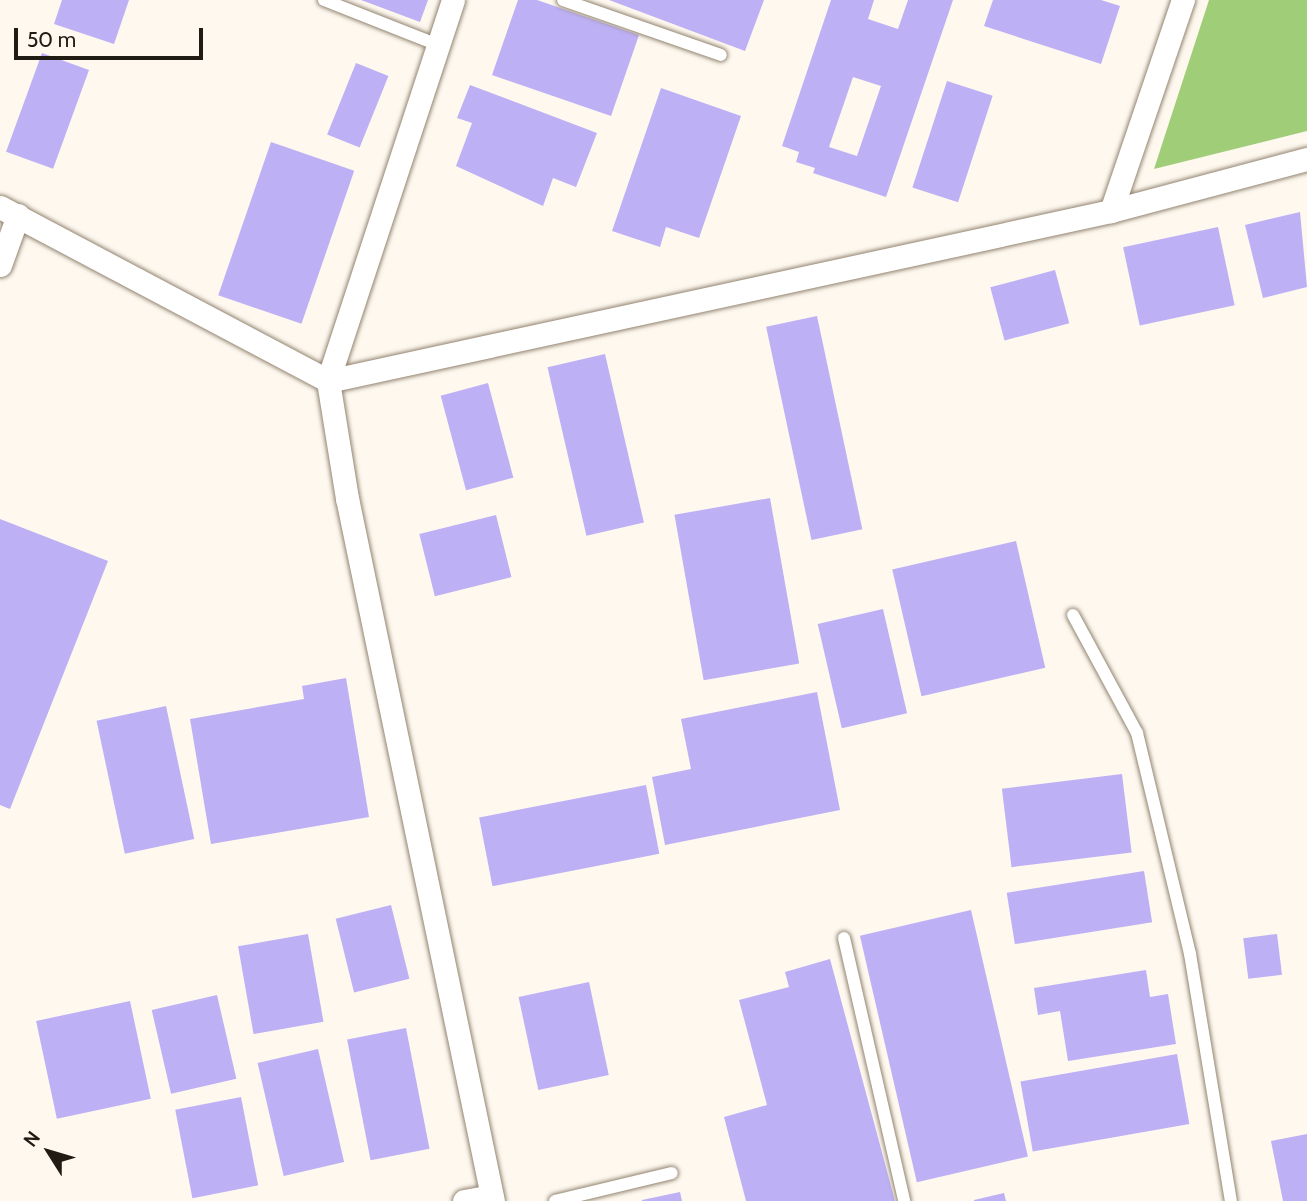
<!DOCTYPE html>
<html>
<head>
<meta charset="utf-8">
<style>
	body { margin:0 }
	#map { position:relative; width:1307px; height:1201px; overflow:hidden; background:#fef8ef; font-family:Cabin,sans-serif }
	div>[style] { position:absolute }
	[style*='--x'] { left:calc(var(--x)*1px); top:calc(var(--y)*1px); width:calc(var(--w)*1px); rotate:calc(var(--a)*1deg) }
	.forest>* { inset:0; background:#a0cd77 }
	.building>* { inset:0; background:#bdb0f5; transform-origin:0 0 }
	.roads { filter:drop-shadow(0 0 2px #928470) drop-shadow(0 0 2px #928470) }
	.lane>* { height:12px; margin:-6px; padding:0 6px; transform-origin:6px; border-radius:6px; background:#fff }
	.street>* { height:23px; margin:-11.5px; padding:0 11.5px; transform-origin:11.5px; border-radius:11.5px; background:#fff }
	span { translate:-50% -50%; white-space:nowrap; text-align:center; line-height:1.15; -webkit-text-stroke:5px #fef8ef; paint-order:stroke }
	.north { position:absolute; left:14px; top:1117px; width:70px; height:70px; -webkit-text-stroke:5px #fef8ef; paint-order:stroke; rotate:307deg; font-size:19px; font-weight:700; line-height:28px; text-align:center; color:#201b13 }
	.north::after { content:''; display:block; margin:auto; width:24px; height:32px; background:#201b13; clip-path:polygon(50% 0,100% 100%,50% 72%,0 100%) }
	.scale { position:absolute; left:14px; top:28px; width:189px; height:32px; box-sizing:border-box; border:4px solid #201b13; border-top:0; padding-left:9px; font-size:21px; line-height:24px; white-space:nowrap; color:#201b13; -webkit-text-stroke:5px #fef8ef; paint-order:stroke }
</style>
</head>
<body>
<div id="map">
	<div class="forest">
		<div style="clip-path:polygon(1209px 0,1307px 0,1307px 131px,1154px 169px)"></div>
	</div>
	<div class="building">
		<div style="clip-path:polygon(62px 0,129px 0,114px 44px,54px 24px)"></div>
		<div style="clip-path:polygon(361px 0,428px 0,420px 22px)"></div>
		<div style="clip-path:polygon(518px 0,537px 0,639px 35px,611px 116px,492px 75px)"></div>
		<div style="clip-path:polygon(609px 0,764px 0,745px 51px)"></div>
		<div style="clip-path:polygon(evenodd,831px 0,874px 0,868px 19px,898px 29px,908px 0,953px 0,886px 197px,813px 173px,815px 168px,796px 162px,799px 152px,782px 146px,831px 0,853px 77px,881px 86px,857px 156px,829px 147px,853px 77px)"></div>
		<div style="clip-path:polygon(993px 0,1101px 0,1120px 6px,1101px 64px,984px 26px)"></div>
		<div style="left:42px;top:53px;width:50px;height:105px;rotate:20deg"></div>
		<div style="left:356px;top:63px;width:35px;height:77px;rotate:22deg"></div>
		<div style="left:947px;top:81px;width:48px;height:112px;rotate:18deg"></div>
		<div style="clip-path:polygon(470px 85px,597px 133px,576px 187px,553px 178px,543px 206px,456px 166px,472px 123px,457px 118px)"></div>
		<div style="clip-path:polygon(661px 88px,741px 116px,699px 238px,666px 227px,660px 247px,612px 231px)"></div>
		<div style="left:271px;top:142px;width:88px;height:162px;rotate:19deg"></div>
		<div style="clip-path:polygon(1300px 212px,1307px 287px,1263px 298px,1245px 225px)"></div>
		<div style="left:1218px;top:227px;width:80px;height:97px;rotate:78deg"></div>
		<div style="left:1055px;top:270px;width:55px;height:67px;rotate:75deg"></div>
		<div style="left:817px;top:316px;width:218px;height:52px;rotate:78deg"></div>
		<div style="left:605px;top:354px;width:173px;height:59px;rotate:77deg"></div>
		<div style="left:488px;top:383px;width:98px;height:49px;rotate:75deg"></div>
		<div style="left:770px;top:498px;width:168px;height:97px;rotate:80deg"></div>
		<div style="left:496px;top:515px;width:64px;height:79px;rotate:76deg"></div>
		<div style="clip-path:polygon(0 519px,108px 561px,10px 809px,0 805px)"></div>
		<div style="left:1016px;top:541px;width:130px;height:127px;rotate:77deg"></div>
		<div style="left:883px;top:609px;width:107px;height:67px;rotate:77deg"></div>
		<div style="clip-path:polygon(346px 678px,369px 817px,211px 844px,190px 719px,304px 699px,302px 686px)"></div>
		<div style="clip-path:polygon(817px 692px,840px 810px,665px 845px,652px 777px,691px 769px,681px 719px)"></div>
		<div style="left:166px;top:706px;width:136px;height:71px;rotate:78deg"></div>
		<div style="left:1122px;top:774px;width:79px;height:121px;rotate:83deg"></div>
		<div style="left:646px;top:785px;width:70px;height:170px;rotate:79deg"></div>
		<div style="left:1144px;top:871px;width:52px;height:139px;rotate:81deg"></div>
		<div style="left:391px;top:905px;width:76px;height:57px;rotate:76deg"></div>
		<div style="left:971px;top:910px;width:253px;height:114px;rotate:77deg"></div>
		<div style="left:308px;top:934px;width:89px;height:71px;rotate:80deg"></div>
		<div style="left:1277px;top:934px;width:41px;height:34px;rotate:83deg"></div>
		<div style="clip-path:polygon(830px 959px,895px 1201px,746px 1201px,724px 1117px,767px 1105px,739px 1000px,789px 987px,785px 972px)"></div>
		<div style="clip-path:polygon(1146px 970px,1150px 997px,1168px 994px,1176px 1044px,1068px 1061px,1060px 1011px,1038px 1015px,1034px 988px)"></div>
		<div style="left:589px;top:982px;width:95px;height:72px;rotate:78deg"></div>
		<div style="left:217px;top:995px;width:86px;height:67px;rotate:77deg"></div>
		<div style="left:130px;top:1001px;width:100px;height:96px;rotate:78deg"></div>
		<div style="left:406px;top:1028px;width:123px;height:60px;rotate:79deg"></div>
		<div style="left:318px;top:1049px;width:116px;height:62px;rotate:77deg"></div>
		<div style="left:1177px;top:1054px;width:71px;height:159px;rotate:80deg"></div>
		<div style="left:241px;top:1097px;width:90px;height:67px;rotate:79deg"></div>
		<div style="clip-path:polygon(1307px 1134px,1307px 1201px,1283px 1201px,1271px 1141px)"></div>
		<div style="clip-path:polygon(680px 1192px,682px 1201px,642px 1201px,642px 1200px)"></div>
		<div style="clip-path:polygon(1004px 1193px,1006px 1201px,974px 1201px,974px 1200px)"></div>
	</div>
	<div class="roads">
		<div class="lane">
			<div style="--x:324;--y:0;--w:123;--a:21.5"></div>
			<div style="--x:563;--y:0;--w:167;--a:19.2"></div>
			<div style="--x:1073;--y:615;--w:134;--a:61.5"></div>
			<div style="--x:1137;--y:733;--w:227;--a:76.5"></div>
			<div style="--x:1190;--y:954;--w:250;--a:80.6"></div>
			<div style="--x:844;--y:938;--w:270;--a:77.1"></div>
			<div style="--x:555;--y:1201;--w:120;--a:-13.5"></div>
		</div>
		<div class="street">
			<div style="--x:453;--y:0;--w:401;--a:108.2"></div>
			<div style="--x:328;--y:381;--w:119;--a:80.8"></div>
			<div style="--x:347;--y:498;--w:718;--a:78.27"></div>
			<div style="--x:0;--y:207;--w:371;--a:27.9"></div>
			<div style="--x:328;--y:381;--w:801;--a:-12.25"></div>
			<div style="--x:1111;--y:211;--w:203;--a:-14.9"></div>
			<div style="--x:1111;--y:211;--w:223;--a:-71.2"></div>
			<div style="--x:0;--y:265;--w:53;--a:-70.2"></div>
			<div style="--x:464;--y:1201;--w:28;--a:-10"></div>
		</div>
	</div>
	<div class="north">N</div>
	<div class="scale">50 m</div>
</div>
</body>
</html>
